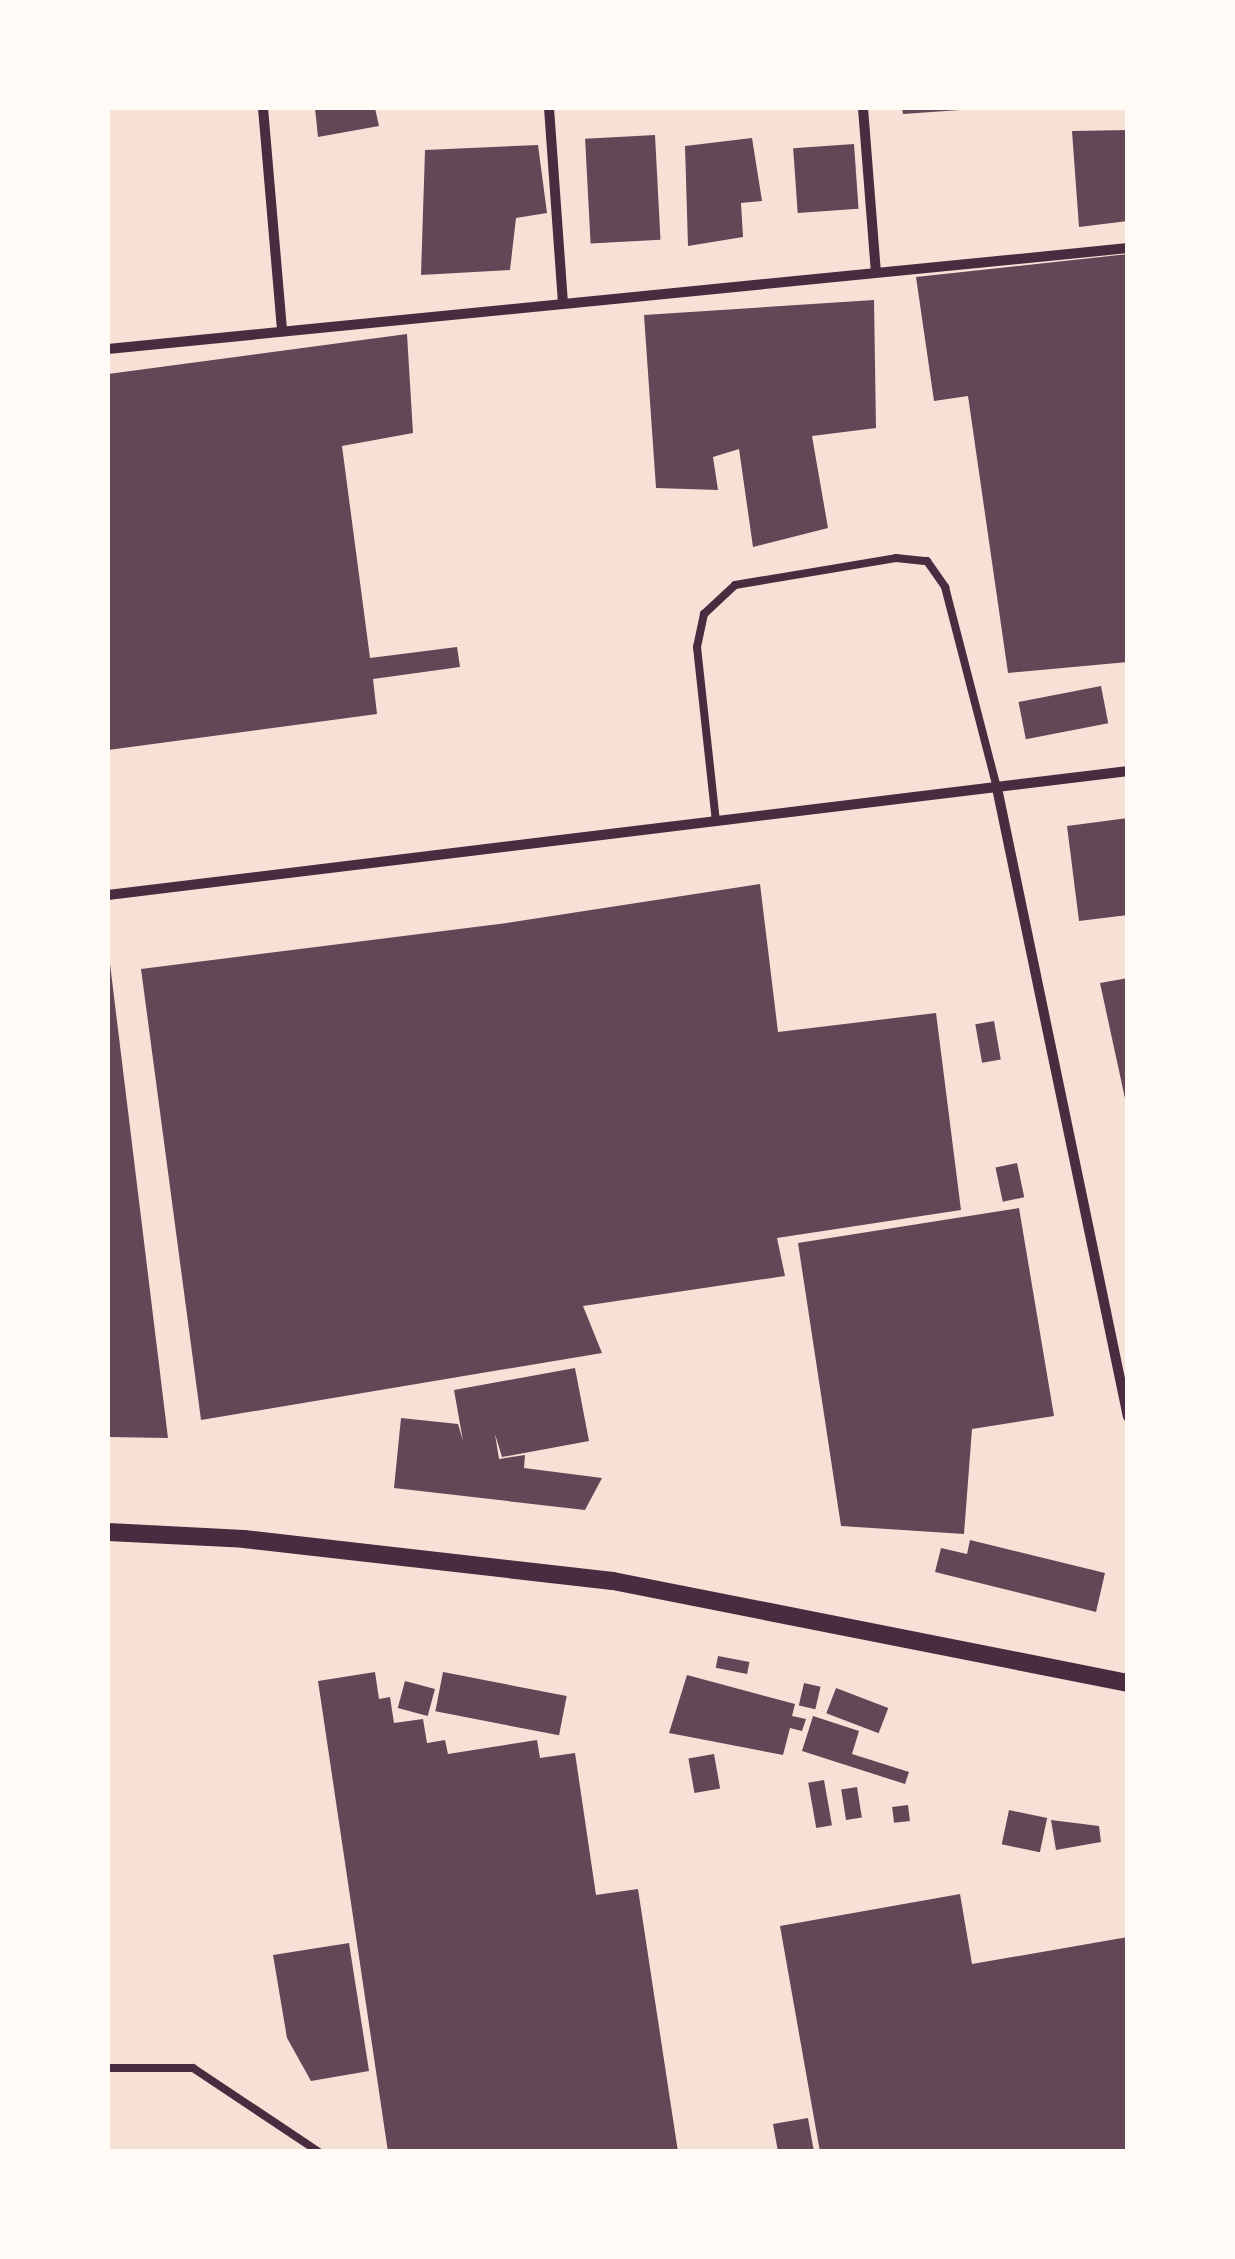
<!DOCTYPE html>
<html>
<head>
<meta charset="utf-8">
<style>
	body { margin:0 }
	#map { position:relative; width:1235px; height:2259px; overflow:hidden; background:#f7e1d7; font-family:Barlow,sans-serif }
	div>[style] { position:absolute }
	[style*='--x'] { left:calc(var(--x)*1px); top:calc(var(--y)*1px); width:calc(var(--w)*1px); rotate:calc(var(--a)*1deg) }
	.building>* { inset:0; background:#644757; transform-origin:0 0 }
	.service>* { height:8px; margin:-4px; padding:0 4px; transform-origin:4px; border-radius:4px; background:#4a2c40 }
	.minor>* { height:10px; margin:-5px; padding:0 5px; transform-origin:5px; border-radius:5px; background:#4a2c40 }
	.tertiary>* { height:18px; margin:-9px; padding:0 9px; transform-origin:9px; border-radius:9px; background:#4a2c40 }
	span { translate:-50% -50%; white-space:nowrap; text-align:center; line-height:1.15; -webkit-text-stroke:9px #fffaf5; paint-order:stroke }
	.frame { position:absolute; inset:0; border:110px solid #fffaf5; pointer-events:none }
</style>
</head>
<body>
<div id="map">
	<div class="building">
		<div style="clip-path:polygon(315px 108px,375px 108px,379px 126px,318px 137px)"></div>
		<div style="clip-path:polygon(902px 108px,960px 108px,960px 110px,903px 114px)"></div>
		<div style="clip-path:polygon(1128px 130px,1128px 221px,1079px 227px,1072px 131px)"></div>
		<div style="left:655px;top:135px;width:105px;height:70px;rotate:87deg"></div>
		<div style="clip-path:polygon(752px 138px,762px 201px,741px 203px,743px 237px,688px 246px,685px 146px)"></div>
		<div style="left:854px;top:144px;width:65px;height:61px;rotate:86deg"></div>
		<div style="clip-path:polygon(538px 145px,547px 213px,516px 218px,510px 270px,421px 275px,425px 150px)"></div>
		<div style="clip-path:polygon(1128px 254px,1128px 662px,1008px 673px,968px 396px,934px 401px,916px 277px)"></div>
		<div style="clip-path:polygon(874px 300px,876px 428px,812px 436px,828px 528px,753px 547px,739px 449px,713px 457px,718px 490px,656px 488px,644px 315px)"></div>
		<div style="clip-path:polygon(407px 334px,413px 433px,342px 446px,370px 658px,457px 647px,460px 667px,373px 679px,377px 714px,108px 750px,108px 374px)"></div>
		<div style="left:1101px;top:686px;width:38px;height:84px;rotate:79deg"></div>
		<div style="clip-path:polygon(1128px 818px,1128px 915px,1079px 921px,1067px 826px)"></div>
		<div style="clip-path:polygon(760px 884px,778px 1032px,936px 1013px,961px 1210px,777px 1238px,785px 1276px,583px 1306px,602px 1353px,201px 1420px,141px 969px,507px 923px)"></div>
		<div style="clip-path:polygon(108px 964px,110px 964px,168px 1438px,108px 1437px)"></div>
		<div style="clip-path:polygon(1128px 978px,1128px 1103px,1126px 1103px,1100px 983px)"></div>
		<div style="left:994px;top:1021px;width:39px;height:19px;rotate:80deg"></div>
		<div style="left:1017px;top:1163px;width:35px;height:22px;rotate:78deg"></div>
		<div style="clip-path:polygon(1019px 1208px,1054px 1416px,972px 1429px,964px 1534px,841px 1526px,798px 1243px)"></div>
		<div style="clip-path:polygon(575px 1368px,589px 1441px,502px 1457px,495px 1434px,499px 1459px,525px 1455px,524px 1468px,602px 1478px,585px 1510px,394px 1488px,401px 1418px,458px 1424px,463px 1441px,454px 1390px)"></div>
		<div style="clip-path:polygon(970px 1540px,1105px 1573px,1096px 1612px,935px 1572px,941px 1548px,967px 1554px)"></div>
		<div style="left:718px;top:1656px;width:32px;height:12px;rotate:11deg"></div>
		<div style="clip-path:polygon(375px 1672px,379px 1699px,390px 1697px,394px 1723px,423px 1719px,427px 1743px,445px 1740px,448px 1754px,537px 1740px,540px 1758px,575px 1753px,596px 1895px,638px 1889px,678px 2152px,388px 2152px,318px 1681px)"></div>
		<div style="left:443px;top:1672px;width:126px;height:40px;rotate:11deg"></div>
		<div style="clip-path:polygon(687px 1675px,795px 1704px,792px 1716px,806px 1719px,802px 1731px,790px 1728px,783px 1755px,669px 1733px)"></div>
		<div style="left:405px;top:1681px;width:31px;height:28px;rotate:15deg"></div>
		<div style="left:804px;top:1683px;width:17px;height:23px;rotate:13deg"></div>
		<div style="left:836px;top:1688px;width:56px;height:27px;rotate:21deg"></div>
		<div style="clip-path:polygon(813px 1716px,859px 1731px,852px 1754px,909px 1772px,905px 1784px,802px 1751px)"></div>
		<div style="left:714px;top:1754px;width:35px;height:26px;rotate:80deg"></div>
		<div style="left:824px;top:1780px;width:46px;height:16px;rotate:80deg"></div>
		<div style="left:857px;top:1787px;width:31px;height:16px;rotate:81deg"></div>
		<div style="left:908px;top:1805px;width:16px;height:16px;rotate:83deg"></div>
		<div style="left:1009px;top:1810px;width:39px;height:35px;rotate:12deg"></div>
		<div style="clip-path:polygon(1051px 1820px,1099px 1826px,1101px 1842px,1056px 1850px)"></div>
		<div style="clip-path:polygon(960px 1894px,972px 1964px,1128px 1937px,1128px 2152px,820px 2152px,780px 1926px)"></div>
		<div style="clip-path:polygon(349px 1943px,369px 2071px,311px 2081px,287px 2038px,273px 1955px)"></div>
		<div style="clip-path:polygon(808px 2118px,814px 2152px,778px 2152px,773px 2124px)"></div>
	</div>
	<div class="service">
		<div style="--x:716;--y:822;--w:176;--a:-96.2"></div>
		<div style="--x:697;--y:647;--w:34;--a:-78"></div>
		<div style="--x:704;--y:614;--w:42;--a:-43.1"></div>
		<div style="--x:735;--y:585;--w:163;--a:-9.5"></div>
		<div style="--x:896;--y:558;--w:31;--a:6"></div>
		<div style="--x:927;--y:561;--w:32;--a:55"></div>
		<div style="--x:945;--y:587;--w:208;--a:75.5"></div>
		<div style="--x:108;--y:2068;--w:85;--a:0"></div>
		<div style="--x:193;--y:2068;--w:151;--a:33.7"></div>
	</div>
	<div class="minor">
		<div style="--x:263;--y:108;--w:224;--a:85.1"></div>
		<div style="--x:549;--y:108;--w:196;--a:85.9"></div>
		<div style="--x:863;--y:108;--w:165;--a:85.5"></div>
		<div style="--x:108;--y:349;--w:1025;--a:-5.65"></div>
		<div style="--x:997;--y:788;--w:642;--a:78.24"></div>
		<div style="--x:108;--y:895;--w:1028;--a:-6.93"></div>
	</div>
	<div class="tertiary">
		<div style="--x:108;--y:1532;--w:136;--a:2.9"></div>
		<div style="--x:244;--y:1539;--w:371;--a:6.5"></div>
		<div style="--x:613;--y:1581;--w:525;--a:11.2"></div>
	</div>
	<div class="frame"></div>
</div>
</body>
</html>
